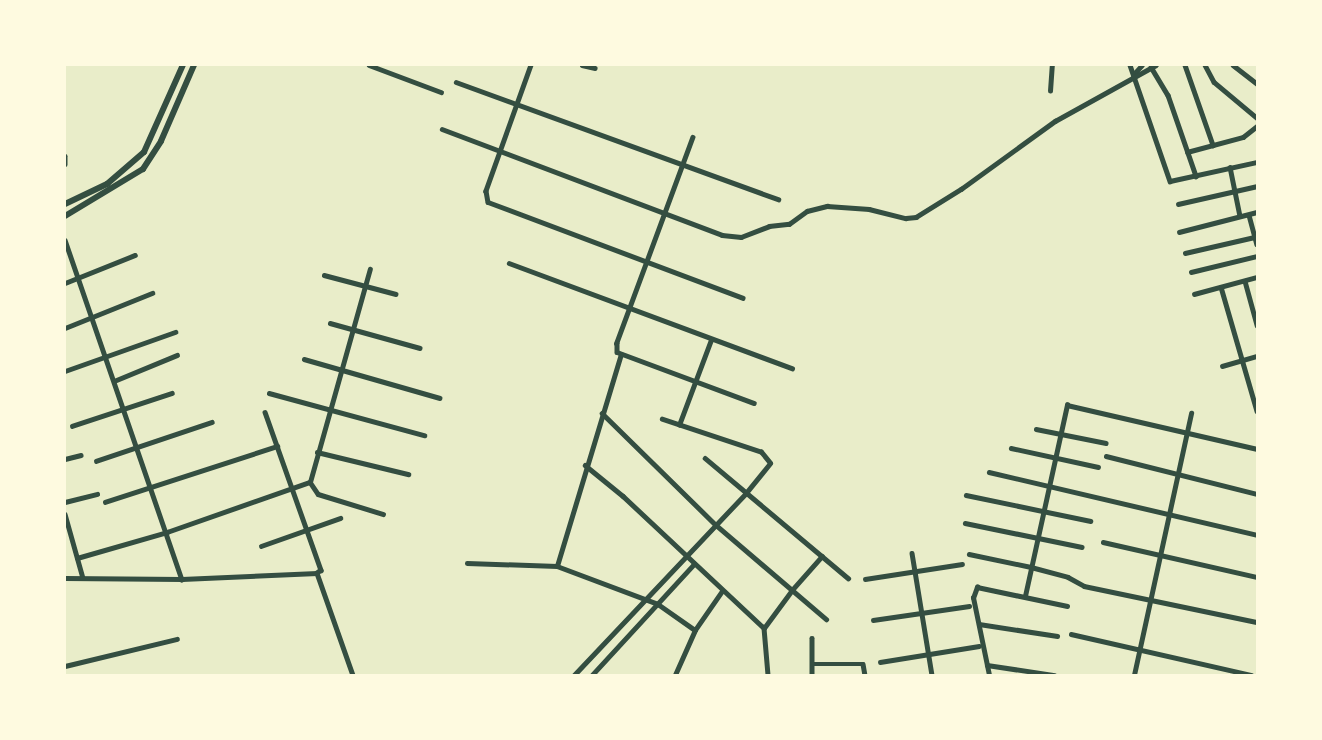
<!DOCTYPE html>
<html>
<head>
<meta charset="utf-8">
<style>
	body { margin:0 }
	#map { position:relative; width:1322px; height:740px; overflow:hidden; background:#e9edc9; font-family:Overpass,sans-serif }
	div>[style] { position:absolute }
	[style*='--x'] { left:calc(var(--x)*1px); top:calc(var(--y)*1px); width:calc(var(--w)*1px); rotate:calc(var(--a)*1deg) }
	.minor>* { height:4.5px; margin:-2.25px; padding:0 2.25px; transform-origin:2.25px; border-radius:2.25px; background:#344e41 }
	.secondary>* { height:6px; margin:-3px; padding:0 3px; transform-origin:3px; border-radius:3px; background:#344e41 }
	span { translate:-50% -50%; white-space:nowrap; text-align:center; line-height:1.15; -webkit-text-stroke:5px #fefae0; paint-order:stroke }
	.frame { position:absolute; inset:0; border:66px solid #fefae0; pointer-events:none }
</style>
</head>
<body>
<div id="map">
	<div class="minor">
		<div style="--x:369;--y:65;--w:77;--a:20.6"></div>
		<div style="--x:531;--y:65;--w:134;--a:109.7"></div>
		<div style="--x:486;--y:191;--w:11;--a:80"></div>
		<div style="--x:488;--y:202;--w:272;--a:20.6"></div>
		<div style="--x:582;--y:65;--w:13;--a:13"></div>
		<div style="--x:1130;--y:65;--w:123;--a:71"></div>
		<div style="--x:1170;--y:181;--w:89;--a:-12.3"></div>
		<div style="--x:1185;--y:65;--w:85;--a:70.7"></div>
		<div style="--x:1205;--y:65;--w:19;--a:62"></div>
		<div style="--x:1214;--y:82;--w:56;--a:39.9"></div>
		<div style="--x:1233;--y:65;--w:31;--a:38"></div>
		<div style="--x:1151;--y:67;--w:33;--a:59"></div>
		<div style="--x:1168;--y:95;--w:86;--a:70.9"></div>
		<div style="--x:1133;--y:75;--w:13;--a:-48"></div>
		<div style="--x:456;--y:82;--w:343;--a:20"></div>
		<div style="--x:1050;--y:91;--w:26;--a:-86"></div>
		<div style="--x:442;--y:129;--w:299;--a:20.7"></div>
		<div style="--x:722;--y:235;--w:19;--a:6"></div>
		<div style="--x:741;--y:237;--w:30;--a:-21"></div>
		<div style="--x:769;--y:226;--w:20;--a:-6"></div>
		<div style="--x:789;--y:224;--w:22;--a:-36"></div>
		<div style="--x:807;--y:211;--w:21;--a:-14"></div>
		<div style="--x:827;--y:206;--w:42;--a:4.1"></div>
		<div style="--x:869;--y:209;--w:38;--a:14"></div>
		<div style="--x:906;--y:218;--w:10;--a:-6"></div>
		<div style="--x:916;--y:217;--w:53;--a:-31.9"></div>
		<div style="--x:961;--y:189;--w:116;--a:-35.9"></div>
		<div style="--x:1055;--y:121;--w:115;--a:-29"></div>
		<div style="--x:693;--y:137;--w:220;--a:110.3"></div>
		<div style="--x:617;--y:343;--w:9;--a:90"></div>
		<div style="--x:617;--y:352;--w:146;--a:20.4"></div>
		<div style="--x:1187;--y:152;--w:58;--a:-15"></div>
		<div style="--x:1243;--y:137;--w:18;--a:-38"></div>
		<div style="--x:65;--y:156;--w:8;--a:90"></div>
		<div style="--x:1230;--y:167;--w:50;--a:78.5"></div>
		<div style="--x:1178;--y:204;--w:81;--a:-12.8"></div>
		<div style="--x:1249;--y:215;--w:30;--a:75"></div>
		<div style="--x:1179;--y:232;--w:81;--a:-14.4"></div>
		<div style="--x:65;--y:240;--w:359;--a:71"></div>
		<div style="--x:1185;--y:253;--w:72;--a:-12.9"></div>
		<div style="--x:509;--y:263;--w:302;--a:20.4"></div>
		<div style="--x:1191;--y:272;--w:68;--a:-13.6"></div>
		<div style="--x:324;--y:275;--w:74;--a:14.8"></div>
		<div style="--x:1245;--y:281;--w:46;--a:74.7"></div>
		<div style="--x:65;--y:283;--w:75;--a:-21.8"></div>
		<div style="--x:1221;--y:287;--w:129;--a:73.8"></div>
		<div style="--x:1194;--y:294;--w:65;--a:-15.1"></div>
		<div style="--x:330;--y:323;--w:93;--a:15.5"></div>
		<div style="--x:65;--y:328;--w:94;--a:-21.9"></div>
		<div style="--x:304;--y:359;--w:141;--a:16"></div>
		<div style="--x:1222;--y:366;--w:36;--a:-16"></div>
		<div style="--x:65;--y:371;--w:117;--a:-19.5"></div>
		<div style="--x:114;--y:381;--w:68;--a:-22.4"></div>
		<div style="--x:269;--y:393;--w:161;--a:15.2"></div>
		<div style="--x:265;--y:412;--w:168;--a:70.5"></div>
		<div style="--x:321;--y:570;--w:5;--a:143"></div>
		<div style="--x:317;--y:573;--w:108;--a:70.6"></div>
		<div style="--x:602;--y:413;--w:160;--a:44.5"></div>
		<div style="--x:716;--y:525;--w:145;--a:40.5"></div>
		<div style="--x:679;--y:425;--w:91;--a:-69.4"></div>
		<div style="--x:72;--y:426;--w:105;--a:-18.3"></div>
		<div style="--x:1036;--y:429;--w:71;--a:11.3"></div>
		<div style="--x:1011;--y:448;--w:89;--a:12.3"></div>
		<div style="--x:317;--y:452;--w:94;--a:13.6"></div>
		<div style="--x:1106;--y:456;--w:156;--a:14.1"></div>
		<div style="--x:705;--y:458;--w:187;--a:40"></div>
		<div style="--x:65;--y:459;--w:16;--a:-14"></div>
		<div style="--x:96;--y:461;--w:122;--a:-18.6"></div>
		<div style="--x:585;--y:465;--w:49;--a:39.2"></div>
		<div style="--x:623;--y:496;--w:193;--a:43.1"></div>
		<div style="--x:764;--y:628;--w:47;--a:85.1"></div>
		<div style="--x:989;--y:472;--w:275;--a:13.2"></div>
		<div style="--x:310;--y:482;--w:14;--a:56"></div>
		<div style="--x:318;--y:494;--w:68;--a:17.1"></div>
		<div style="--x:966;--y:495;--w:127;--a:11.8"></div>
		<div style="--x:65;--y:502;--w:33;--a:-14"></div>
		<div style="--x:105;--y:502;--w:181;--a:-18"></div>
		<div style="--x:65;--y:514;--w:66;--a:74.3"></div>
		<div style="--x:965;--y:523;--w:119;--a:11.6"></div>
		<div style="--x:1103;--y:542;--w:158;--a:12.8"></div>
		<div style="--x:261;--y:546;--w:84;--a:-19.5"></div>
		<div style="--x:912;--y:553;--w:124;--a:80.7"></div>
		<div style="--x:969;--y:554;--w:63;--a:11.8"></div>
		<div style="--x:1031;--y:567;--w:38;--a:15"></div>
		<div style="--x:1068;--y:577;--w:18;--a:29"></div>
		<div style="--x:1084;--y:586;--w:177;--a:11.8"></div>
		<div style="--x:77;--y:558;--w:94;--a:-16.1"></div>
		<div style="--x:167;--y:532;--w:151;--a:-19.3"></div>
		<div style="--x:310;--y:482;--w:221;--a:-74.3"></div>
		<div style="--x:467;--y:563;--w:90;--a:1.9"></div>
		<div style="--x:557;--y:566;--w:108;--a:20.6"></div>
		<div style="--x:658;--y:604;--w:45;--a:35.1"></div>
		<div style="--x:557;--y:566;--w:221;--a:-73.2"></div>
		<div style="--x:65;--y:578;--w:117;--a:0.5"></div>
		<div style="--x:182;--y:579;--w:135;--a:-2.5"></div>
		<div style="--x:865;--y:579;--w:98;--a:-8.8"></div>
		<div style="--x:1025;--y:596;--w:196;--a:-77.6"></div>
		<div style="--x:1067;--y:405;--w:195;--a:13"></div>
		<div style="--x:873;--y:620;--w:97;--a:-8.3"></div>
		<div style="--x:979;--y:624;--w:79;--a:8.7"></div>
		<div style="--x:764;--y:628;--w:47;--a:-53.6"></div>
		<div style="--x:792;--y:590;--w:45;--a:-48.6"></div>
		<div style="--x:1071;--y:634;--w:185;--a:12.8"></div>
		<div style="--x:812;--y:638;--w:37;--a:90"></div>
		<div style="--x:880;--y:662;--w:100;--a:-9.2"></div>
		<div style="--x:812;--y:664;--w:51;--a:0"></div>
		<div style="--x:863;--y:664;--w:11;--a:80"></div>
		<div style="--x:987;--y:665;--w:68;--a:8.5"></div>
		<div style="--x:65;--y:666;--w:115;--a:-13.6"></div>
		<div style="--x:574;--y:675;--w:250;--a:-46.6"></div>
		<div style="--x:746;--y:493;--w:38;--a:-51"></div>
		<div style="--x:770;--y:463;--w:14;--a:-129"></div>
		<div style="--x:761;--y:452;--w:104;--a:-161.6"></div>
		<div style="--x:592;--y:675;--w:151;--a:-47.4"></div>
		<div style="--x:675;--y:675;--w:49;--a:-66"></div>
		<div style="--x:695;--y:630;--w:47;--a:-55.3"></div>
		<div style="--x:989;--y:675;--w:79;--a:-101.7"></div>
		<div style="--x:973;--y:598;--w:12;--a:-70"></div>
		<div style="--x:977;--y:587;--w:92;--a:11.9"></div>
		<div style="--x:1134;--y:675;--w:268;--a:-77.7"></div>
	</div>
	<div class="secondary">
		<div style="--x:65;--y:204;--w:47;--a:-25.5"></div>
		<div style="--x:107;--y:184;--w:49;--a:-40.9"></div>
		<div style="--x:144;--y:152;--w:95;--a:-65.9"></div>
		<div style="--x:65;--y:216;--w:91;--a:-31.1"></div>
		<div style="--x:143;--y:169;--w:33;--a:-57"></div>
		<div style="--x:161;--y:141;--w:83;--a:-66.5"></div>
	</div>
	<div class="frame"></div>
</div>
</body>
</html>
